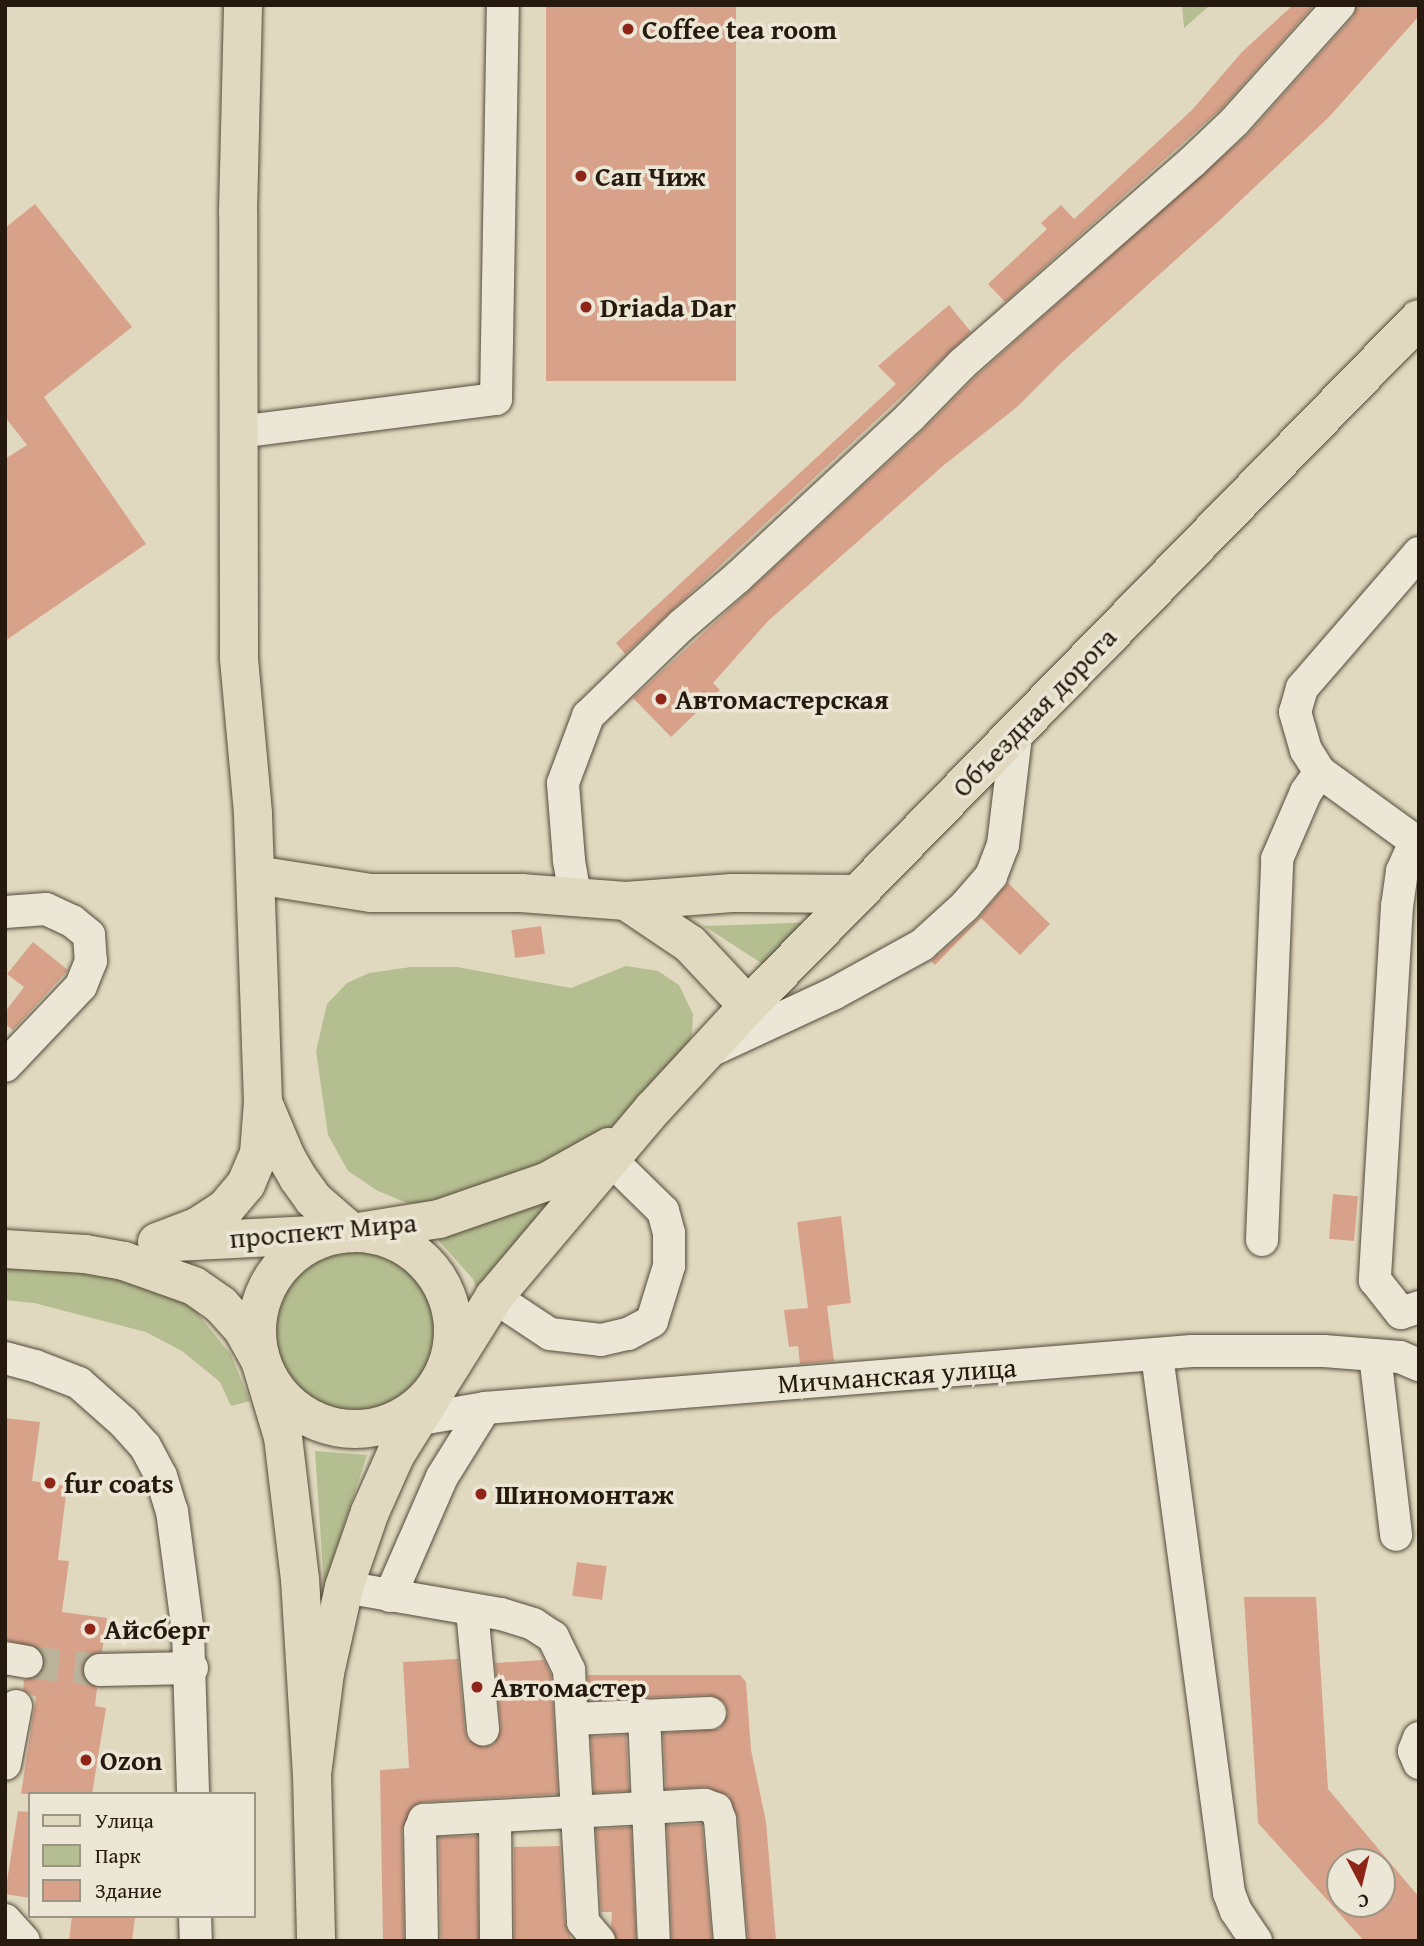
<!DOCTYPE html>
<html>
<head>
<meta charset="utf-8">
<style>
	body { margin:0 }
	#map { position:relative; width:1424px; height:1946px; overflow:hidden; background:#e0d9bf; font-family:"Gentium Book Plus",serif }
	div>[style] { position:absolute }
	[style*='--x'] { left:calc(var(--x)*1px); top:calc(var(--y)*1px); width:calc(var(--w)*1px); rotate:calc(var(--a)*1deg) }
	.green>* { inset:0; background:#b5be90 }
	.round { border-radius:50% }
	.building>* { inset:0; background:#d8a28a; transform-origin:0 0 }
	.minor-tunnel>* { height:32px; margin-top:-16px; transform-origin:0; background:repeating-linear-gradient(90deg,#bbb39b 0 32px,transparent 0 48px) }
	.roads { filter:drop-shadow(0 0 2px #544a3a) drop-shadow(0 0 2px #544a3a) }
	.minor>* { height:32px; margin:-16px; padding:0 16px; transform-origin:16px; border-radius:16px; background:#ebe6d5 }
	.major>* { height:38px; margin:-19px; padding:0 19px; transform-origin:19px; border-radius:19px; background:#e0d9bf }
	.major>.ring { margin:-19px; padding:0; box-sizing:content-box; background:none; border:38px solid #e0d9bf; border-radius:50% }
	.dots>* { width:19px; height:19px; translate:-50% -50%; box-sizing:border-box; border:4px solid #ebe6d5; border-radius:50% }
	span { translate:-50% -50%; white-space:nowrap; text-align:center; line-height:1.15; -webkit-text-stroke:7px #ebe6d5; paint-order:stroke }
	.poi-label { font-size:28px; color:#251a0d; font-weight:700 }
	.left { translate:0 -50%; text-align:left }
	.street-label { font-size:28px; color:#251a0d }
	.frame { position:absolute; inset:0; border:7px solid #251a0d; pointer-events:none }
	.legend { position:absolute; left:28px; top:1792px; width:228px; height:126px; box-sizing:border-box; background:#ebe6d5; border:2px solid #9c9485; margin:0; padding:9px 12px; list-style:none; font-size:21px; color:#251a0d }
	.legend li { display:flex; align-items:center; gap:14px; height:35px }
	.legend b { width:35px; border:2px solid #9c9485 }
	.north { position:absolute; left:1326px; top:1848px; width:70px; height:70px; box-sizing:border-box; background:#ebe6d5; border:2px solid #9c9485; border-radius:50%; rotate:173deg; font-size:19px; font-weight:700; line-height:28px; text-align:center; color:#251a0d }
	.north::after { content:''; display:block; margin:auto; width:24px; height:32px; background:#8f2418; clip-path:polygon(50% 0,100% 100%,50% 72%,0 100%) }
</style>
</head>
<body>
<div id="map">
	<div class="green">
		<div style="clip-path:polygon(1182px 5px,1210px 5px,1184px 28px)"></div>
		<div style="clip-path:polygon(819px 922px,772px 970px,704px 926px)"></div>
		<div style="clip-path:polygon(626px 966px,658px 971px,679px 985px,693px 1014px,692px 1035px,682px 1057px,633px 1111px,596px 1143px,436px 1204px,407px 1203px,378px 1191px,348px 1171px,328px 1135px,316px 1051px,327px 1004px,347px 983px,369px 973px,411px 967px,457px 967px,571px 988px)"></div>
		<div style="clip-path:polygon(558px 1196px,480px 1300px,473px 1279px,431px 1232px)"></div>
		<div class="round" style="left:275px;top:1249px;width:162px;height:162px"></div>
		<div style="clip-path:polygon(5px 1260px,91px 1263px,169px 1290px,194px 1309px,231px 1355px,250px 1401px,231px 1406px,220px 1382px,182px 1351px,146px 1332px,34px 1303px,5px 1300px)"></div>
		<div style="clip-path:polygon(315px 1451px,367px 1455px,324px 1586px)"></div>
	</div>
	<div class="building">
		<div style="left:546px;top:5px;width:190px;height:376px"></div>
		<div style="clip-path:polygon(1293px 5px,1314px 5px,1222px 108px,1005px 302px,988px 284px,1047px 229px,1041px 223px,1061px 205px,1074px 219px,1192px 110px,1242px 52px)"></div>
		<div style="clip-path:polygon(1357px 5px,1419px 5px,1419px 16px,1329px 117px,1221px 219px,1061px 363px,1017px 407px,944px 465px,768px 621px,713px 683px,720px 690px,671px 737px,633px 698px,923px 430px,975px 377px,1248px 134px,1353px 17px)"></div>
		<div style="clip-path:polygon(35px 204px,132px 327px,44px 397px,146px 544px,5px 641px,5px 459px,27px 445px,5px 417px,5px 228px)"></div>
		<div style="clip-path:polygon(949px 305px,971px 332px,625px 654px,616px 643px,896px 384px,878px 366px)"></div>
		<div style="clip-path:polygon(1008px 883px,1050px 924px,1020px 955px,981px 918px,935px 965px,931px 961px,977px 920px)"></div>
		<div style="left:541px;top:926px;width:28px;height:30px;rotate:82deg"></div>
		<div style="clip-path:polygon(33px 942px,68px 970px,13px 1030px,5px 1024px,5px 1012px,24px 987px,7px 974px)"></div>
		<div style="left:1333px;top:1194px;width:25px;height:45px;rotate:5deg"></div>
		<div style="clip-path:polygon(841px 1216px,851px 1303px,827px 1306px,834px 1361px,800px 1364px,798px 1346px,789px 1347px,784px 1310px,808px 1308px,797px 1222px)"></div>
		<div style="clip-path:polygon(5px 1418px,40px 1422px,32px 1481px,67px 1486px,58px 1560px,69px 1561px,62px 1612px,107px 1618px,102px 1652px,90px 1655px,82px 1670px,85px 1680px,97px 1688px,95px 1706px,106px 1708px,92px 1794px,21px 1794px,36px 1697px,23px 1690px,24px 1680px,41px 1674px,45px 1665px,44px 1655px,38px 1648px,5px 1640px)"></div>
		<div style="left:577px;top:1562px;width:30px;height:34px;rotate:8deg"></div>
		<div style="clip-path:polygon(evenodd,1244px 1597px,1316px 1597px,1328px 1789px,1419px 1897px,1419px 1941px,1364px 1941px,1258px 1823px,1244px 1597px,1340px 1862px,1382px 1862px,1382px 1904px,1340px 1904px,1340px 1862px)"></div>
		<div style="clip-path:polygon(458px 1659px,465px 1731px,468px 1740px,484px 1747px,494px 1744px,501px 1728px,495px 1663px,544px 1660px,551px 1675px,558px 1794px,423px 1802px,413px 1806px,402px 1830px,404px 1941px,383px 1941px,380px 1770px,409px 1768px,403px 1662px)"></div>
		<div style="clip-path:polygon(588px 1675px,740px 1675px,746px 1682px,751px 1750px,766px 1822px,776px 1941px,748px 1941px,738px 1818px,729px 1796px,705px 1787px,666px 1789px,663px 1733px,719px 1729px,728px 1713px,725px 1703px,709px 1695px,589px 1700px)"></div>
		<div style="left:626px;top:1735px;width:56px;height:35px;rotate:87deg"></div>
		<div style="clip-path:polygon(18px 1811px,30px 1812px,30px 1898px,5px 1894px)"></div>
		<div style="clip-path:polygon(702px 1824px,712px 1941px,672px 1941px,667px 1825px)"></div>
		<div style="clip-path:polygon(631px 1827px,636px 1941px,617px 1941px,611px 1926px,612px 1912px,601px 1912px,596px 1829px)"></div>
		<div style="left:477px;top:1836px;width:105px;height:38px;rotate:89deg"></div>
		<div style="clip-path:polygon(560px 1846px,565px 1923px,572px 1941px,514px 1941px,514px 1847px)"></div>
		<div style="clip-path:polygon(72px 1916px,135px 1918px,132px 1941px,69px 1941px)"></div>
	</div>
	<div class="minor-tunnel">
		<div style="--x:27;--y:1662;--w:73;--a:6.3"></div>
	</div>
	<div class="roads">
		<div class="minor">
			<div style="--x:238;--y:432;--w:260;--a:-7.3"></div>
			<div style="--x:496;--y:399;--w:394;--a:-89"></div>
			<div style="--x:1419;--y:553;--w:179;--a:130.9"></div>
			<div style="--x:1302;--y:688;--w:25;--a:106"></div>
			<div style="--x:1295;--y:712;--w:40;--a:74"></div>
			<div style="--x:1306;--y:750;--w:26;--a:58"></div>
			<div style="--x:1320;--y:772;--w:122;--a:36"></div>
			<div style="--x:1415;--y:842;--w:32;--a:114"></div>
			<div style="--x:1402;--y:871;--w:35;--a:98"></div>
			<div style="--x:1397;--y:906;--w:375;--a:93.4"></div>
			<div style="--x:1375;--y:1280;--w:42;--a:51.8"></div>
			<div style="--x:1401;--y:1313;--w:19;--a:-18"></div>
			<div style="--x:575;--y:895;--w:36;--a:-100"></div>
			<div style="--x:569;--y:860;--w:77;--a:-94.5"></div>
			<div style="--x:563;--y:783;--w:72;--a:-69.5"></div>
			<div style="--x:588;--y:716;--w:131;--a:-44.1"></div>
			<div style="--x:682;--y:625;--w:74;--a:-40.6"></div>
			<div style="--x:738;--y:577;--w:235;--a:-42.9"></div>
			<div style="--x:910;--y:417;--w:74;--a:-45.5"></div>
			<div style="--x:962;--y:364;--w:306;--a:-41.3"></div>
			<div style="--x:1192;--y:162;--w:59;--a:-43.6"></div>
			<div style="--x:1235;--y:121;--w:156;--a:-48.1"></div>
			<div style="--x:5;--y:912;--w:41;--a:-4.2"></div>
			<div style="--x:46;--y:909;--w:29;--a:25"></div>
			<div style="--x:72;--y:921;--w:22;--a:39"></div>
			<div style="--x:89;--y:935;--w:26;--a:86"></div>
			<div style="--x:91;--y:961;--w:27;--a:112"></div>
			<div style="--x:81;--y:986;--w:110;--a:133.5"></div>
			<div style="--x:710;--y:1051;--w:136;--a:-24.9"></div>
			<div style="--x:833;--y:994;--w:102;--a:-28.8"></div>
			<div style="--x:922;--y:945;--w:58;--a:-42.2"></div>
			<div style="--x:965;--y:906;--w:40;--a:-49"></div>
			<div style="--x:991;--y:876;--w:33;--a:-69"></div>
			<div style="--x:1003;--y:845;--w:118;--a:-83.2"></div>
			<div style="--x:1262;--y:1240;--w:381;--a:-87.7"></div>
			<div style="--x:1277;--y:859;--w:73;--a:-66.6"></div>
			<div style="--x:1306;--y:792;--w:24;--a:-55"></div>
			<div style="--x:494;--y:1297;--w:67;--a:33.5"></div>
			<div style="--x:550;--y:1334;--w:51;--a:6.7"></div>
			<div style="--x:601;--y:1340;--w:28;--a:-13"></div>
			<div style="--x:628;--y:1334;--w:27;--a:-28"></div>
			<div style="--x:652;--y:1321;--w:58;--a:-72.8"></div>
			<div style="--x:669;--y:1266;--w:33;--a:-90"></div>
			<div style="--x:669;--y:1233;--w:23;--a:-105"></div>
			<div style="--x:663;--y:1211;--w:74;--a:-135.5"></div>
			<div style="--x:1157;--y:1355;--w:543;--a:82.38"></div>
			<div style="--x:1229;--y:1893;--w:19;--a:69"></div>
			<div style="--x:1236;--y:1911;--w:36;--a:56"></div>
			<div style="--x:1375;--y:1355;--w:181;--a:83.3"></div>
			<div style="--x:5;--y:1358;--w:31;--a:15"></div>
			<div style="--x:35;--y:1366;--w:47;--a:21.1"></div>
			<div style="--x:79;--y:1383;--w:60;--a:41.6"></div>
			<div style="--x:124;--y:1423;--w:31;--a:48"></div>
			<div style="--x:145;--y:1446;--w:34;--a:62"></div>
			<div style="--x:161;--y:1476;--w:37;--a:73"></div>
			<div style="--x:172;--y:1511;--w:122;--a:82.5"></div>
			<div style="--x:188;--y:1632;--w:162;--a:88.2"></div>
			<div style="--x:374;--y:1427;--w:113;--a:-9.7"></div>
			<div style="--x:485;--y:1408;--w:709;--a:-4.61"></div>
			<div style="--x:1192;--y:1351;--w:132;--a:0"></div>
			<div style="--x:1324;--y:1351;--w:76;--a:4.5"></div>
			<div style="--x:1400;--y:1357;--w:21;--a:23"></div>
			<div style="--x:344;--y:1587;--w:159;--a:9.8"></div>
			<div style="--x:501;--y:1614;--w:34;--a:17"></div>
			<div style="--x:533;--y:1624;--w:24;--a:33"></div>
			<div style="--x:553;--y:1637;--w:37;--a:64"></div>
			<div style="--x:569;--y:1670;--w:252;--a:86.8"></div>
			<div style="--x:583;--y:1922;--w:25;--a:50"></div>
			<div style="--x:390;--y:1596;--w:130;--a:-66.4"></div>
			<div style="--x:442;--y:1477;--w:81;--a:-58.1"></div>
			<div style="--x:472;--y:1610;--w:120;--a:84.7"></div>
			<div style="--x:5;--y:1658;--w:22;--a:10"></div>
			<div style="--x:100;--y:1670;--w:92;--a:-1.2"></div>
			<div style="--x:644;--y:1715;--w:226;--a:87.5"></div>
			<div style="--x:573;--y:1719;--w:137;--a:-2.5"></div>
			<div style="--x:1419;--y:1738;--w:14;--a:111"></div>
			<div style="--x:1414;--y:1751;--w:13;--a:67"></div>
			<div style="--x:5;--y:1764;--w:59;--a:-79.3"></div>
			<div style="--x:495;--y:1818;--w:123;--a:89.5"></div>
			<div style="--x:195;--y:1916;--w:25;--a:88"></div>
			<div style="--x:5;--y:1920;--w:28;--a:48"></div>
			<div style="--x:422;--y:1941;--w:111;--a:-91"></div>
			<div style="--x:420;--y:1830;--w:11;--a:-68"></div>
			<div style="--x:424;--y:1820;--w:281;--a:-3.1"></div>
			<div style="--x:705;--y:1805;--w:12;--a:20"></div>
			<div style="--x:716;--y:1809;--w:12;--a:70"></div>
			<div style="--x:720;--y:1820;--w:121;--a:85.3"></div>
		</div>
		<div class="major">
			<div style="--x:256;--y:875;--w:116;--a:8.9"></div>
			<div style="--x:371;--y:893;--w:150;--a:0"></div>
			<div style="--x:521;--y:893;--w:105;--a:4.4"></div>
			<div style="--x:626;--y:901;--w:106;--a:-4.3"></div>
			<div style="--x:732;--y:893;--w:123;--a:0.5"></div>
			<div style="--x:626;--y:901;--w:77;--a:33.9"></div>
			<div style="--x:690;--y:944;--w:85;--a:46.9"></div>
			<div style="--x:265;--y:1107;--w:54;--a:67.2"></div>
			<div style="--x:286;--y:1157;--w:24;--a:60"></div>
			<div style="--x:298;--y:1178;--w:26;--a:54"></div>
			<div style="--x:313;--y:1199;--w:52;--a:41.1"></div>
			<div class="ring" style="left:257px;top:1233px;width:158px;height:158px"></div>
			<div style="--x:157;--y:1242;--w:43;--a:-20.6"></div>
			<div style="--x:197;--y:1227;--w:33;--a:-33"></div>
			<div style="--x:225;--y:1209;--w:33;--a:-50"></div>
			<div style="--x:246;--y:1184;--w:33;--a:-67"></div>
			<div style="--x:259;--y:1154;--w:52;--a:-85.6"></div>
			<div style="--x:263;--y:1102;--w:289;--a:-92"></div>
			<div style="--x:253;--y:813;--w:156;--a:-95.2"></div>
			<div style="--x:239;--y:658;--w:446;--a:-90.1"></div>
			<div style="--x:238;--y:212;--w:207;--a:-88.6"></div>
			<div style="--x:175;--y:1242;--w:177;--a:-2.9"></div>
			<div style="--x:352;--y:1233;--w:88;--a:-9.1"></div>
			<div style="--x:439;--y:1219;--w:113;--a:-19.1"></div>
			<div style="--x:546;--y:1182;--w:72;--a:-29.1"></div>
			<div style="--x:5;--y:1249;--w:80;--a:3.6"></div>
			<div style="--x:85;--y:1254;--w:40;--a:10"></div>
			<div style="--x:124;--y:1261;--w:74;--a:19.7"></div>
			<div style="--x:194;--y:1286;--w:33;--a:35"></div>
			<div style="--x:221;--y:1305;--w:31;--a:48"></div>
			<div style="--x:242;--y:1328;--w:37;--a:61"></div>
			<div style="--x:260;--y:1360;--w:80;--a:73.4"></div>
			<div style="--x:283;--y:1437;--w:143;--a:83.2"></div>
			<div style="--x:300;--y:1579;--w:195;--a:86.5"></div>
			<div style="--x:312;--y:1774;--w:167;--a:88.6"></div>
			<div style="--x:312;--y:1774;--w:102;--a:-82.7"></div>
			<div style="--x:325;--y:1673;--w:88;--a:-77.5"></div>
			<div style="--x:344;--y:1587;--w:79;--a:-70.9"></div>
			<div style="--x:370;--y:1512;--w:64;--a:-65.9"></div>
			<div style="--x:396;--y:1454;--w:185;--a:-58"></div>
			<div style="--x:494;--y:1297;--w:246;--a:-49.8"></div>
			<div style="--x:653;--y:1109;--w:140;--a:-47.3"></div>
			<div style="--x:748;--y:1006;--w:960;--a:-45.68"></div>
		</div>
	</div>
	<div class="dots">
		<div style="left:628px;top:29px;background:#8f2418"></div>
		<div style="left:581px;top:176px;background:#8f2418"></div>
		<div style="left:586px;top:307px;background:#8f2418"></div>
		<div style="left:661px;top:699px;background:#8f2418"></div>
		<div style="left:50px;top:1483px;background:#8f2418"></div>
		<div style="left:481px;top:1494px;background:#8f2418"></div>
		<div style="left:90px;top:1629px;background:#8f2418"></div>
		<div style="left:477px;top:1687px;background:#8f2418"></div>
		<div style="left:86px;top:1760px;background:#8f2418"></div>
	</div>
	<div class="poi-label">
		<span class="left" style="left:642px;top:29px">Coffee tea room</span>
		<span class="left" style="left:595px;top:176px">Сап Чиж</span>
		<span class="left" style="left:600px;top:307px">Driada Dar</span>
		<span class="left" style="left:675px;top:699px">Автомастерская</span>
		<span class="left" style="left:64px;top:1483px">fur coats</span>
		<span class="left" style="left:495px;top:1494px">Шиномонтаж</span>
		<span class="left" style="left:104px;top:1629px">Айсберг</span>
		<span class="left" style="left:491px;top:1687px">Автомастер</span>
		<span class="left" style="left:100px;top:1760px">Ozon</span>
	</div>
	<div class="street-label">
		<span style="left:1034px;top:712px;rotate:-46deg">Объездная дорога</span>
		<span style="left:323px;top:1230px;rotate:-5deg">проспект Мира</span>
		<span style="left:897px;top:1375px;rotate:-4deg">Мичманская улица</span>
	</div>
	<div class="frame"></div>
	<ul class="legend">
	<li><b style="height:9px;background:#e0d9bf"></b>Улица</li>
	<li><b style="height:19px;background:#b5be90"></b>Парк</li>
	<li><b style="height:19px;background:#d8a28a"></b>Здание</li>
	</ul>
	<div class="north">С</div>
</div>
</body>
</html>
